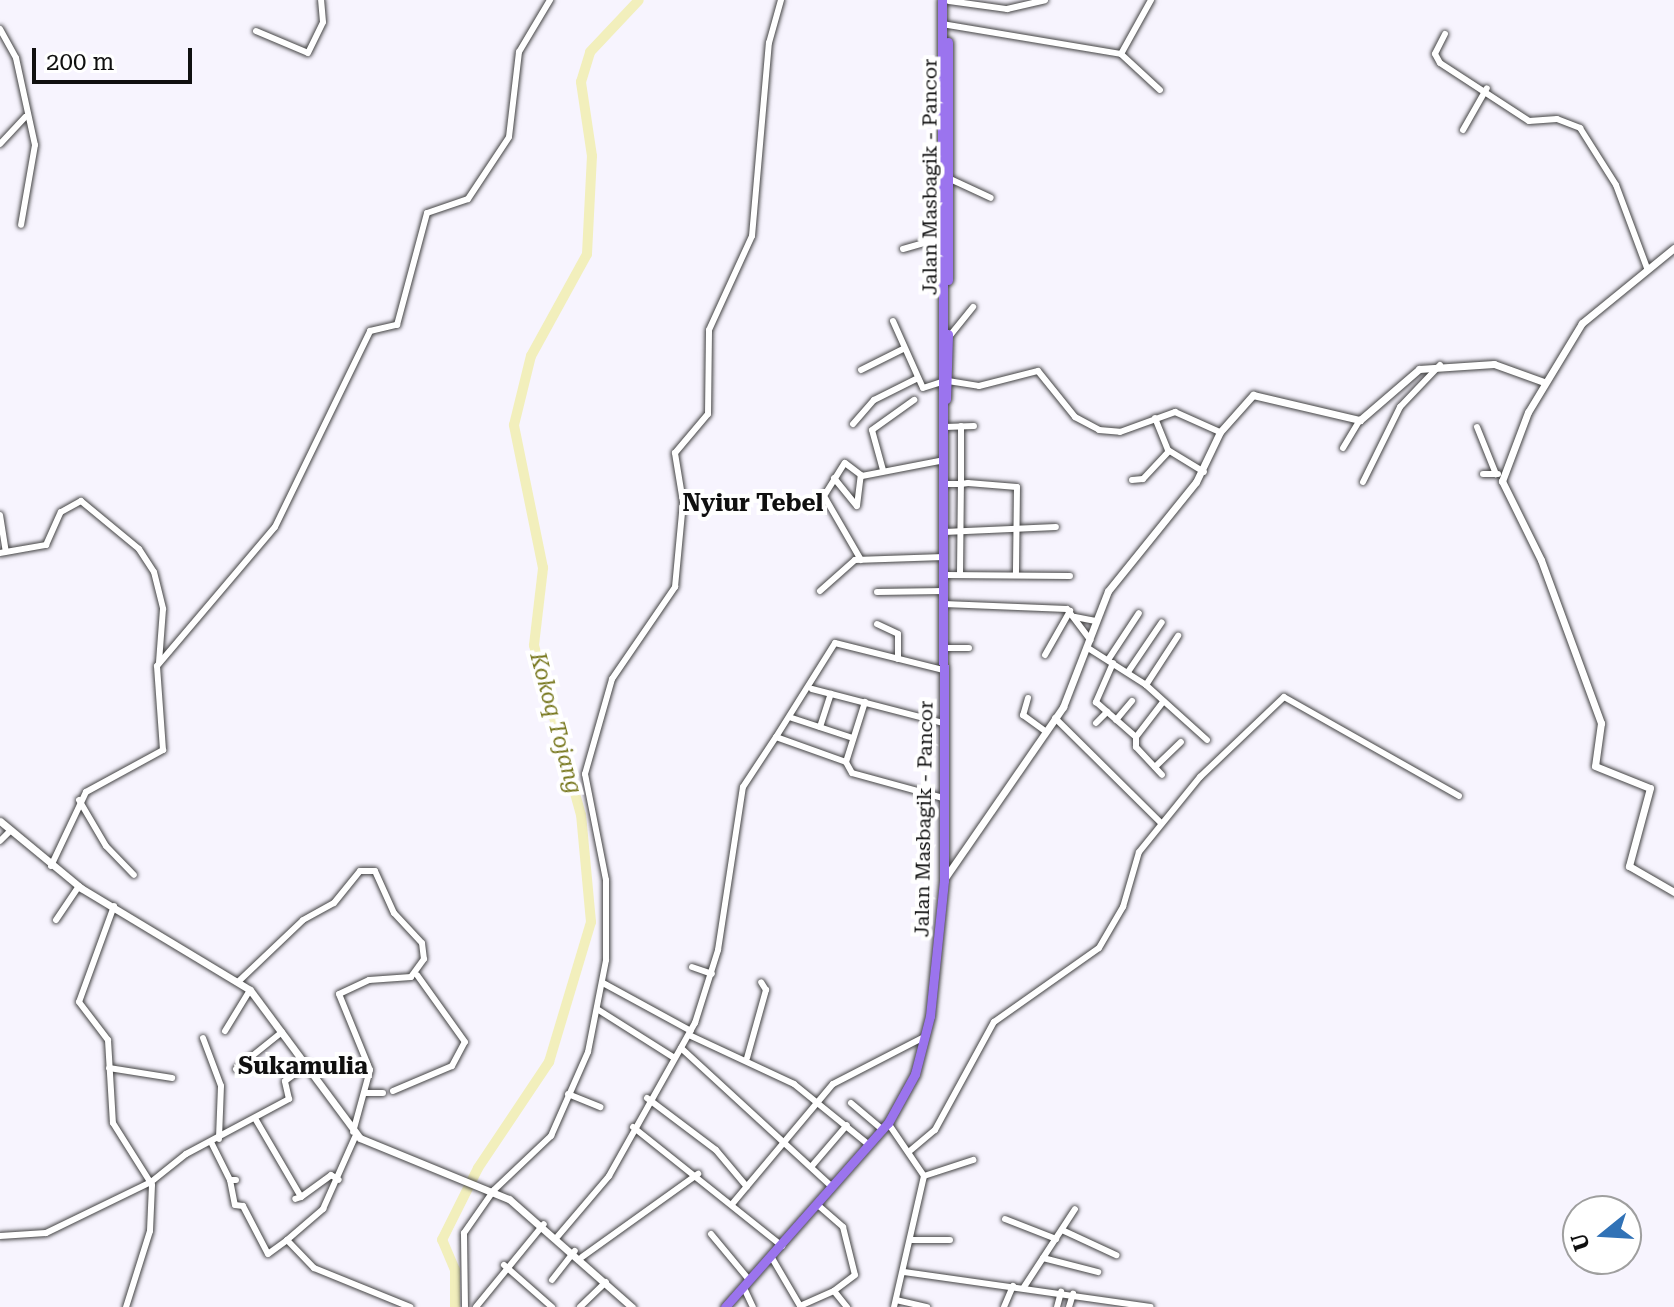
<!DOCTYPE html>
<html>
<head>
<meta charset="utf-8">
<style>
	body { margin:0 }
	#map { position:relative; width:1674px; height:1307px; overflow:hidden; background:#f7f4fe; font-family:"Roboto Serif",serif }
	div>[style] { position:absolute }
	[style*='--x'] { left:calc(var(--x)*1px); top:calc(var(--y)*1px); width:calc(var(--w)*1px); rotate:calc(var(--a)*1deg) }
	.river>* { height:10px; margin:-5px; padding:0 5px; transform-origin:5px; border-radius:5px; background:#f2efbc }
	.roads { filter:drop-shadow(0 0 2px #434343) drop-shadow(0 0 2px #434343) }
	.minor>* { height:6px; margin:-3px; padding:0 3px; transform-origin:3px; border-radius:3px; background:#fff }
	.tertiary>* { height:7px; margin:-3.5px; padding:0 3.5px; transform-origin:3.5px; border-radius:3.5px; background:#fff }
	.primary>* { height:9px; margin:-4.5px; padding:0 4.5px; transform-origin:4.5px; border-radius:4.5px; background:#9b74ee }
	span { translate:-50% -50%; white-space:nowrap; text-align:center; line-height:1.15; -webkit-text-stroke:8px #fff; paint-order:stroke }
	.street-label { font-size:20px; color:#101010 }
	.water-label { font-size:22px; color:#77771d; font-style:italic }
	.quarter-label { font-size:24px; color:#101010; font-weight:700 }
	.north { position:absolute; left:1562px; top:1195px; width:80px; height:80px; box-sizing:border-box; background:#fff; border:2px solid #9f9f9f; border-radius:50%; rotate:252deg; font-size:22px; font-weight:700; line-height:32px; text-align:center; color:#101010 }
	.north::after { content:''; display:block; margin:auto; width:28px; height:36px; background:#3172b6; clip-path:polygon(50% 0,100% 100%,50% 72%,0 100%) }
	.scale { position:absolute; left:32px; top:48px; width:160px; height:36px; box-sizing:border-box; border:4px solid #101010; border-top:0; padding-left:10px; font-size:24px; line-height:28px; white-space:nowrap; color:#101010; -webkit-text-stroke:6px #fff; paint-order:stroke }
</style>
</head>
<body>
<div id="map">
	<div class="river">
		<div style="--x:455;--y:1307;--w:37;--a:-90"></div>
		<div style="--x:455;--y:1270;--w:33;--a:-113"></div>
		<div style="--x:442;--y:1240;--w:80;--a:-63.4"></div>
		<div style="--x:478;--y:1168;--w:128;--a:-56.2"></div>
		<div style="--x:549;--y:1062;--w:146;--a:-73.3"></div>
		<div style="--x:591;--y:922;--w:107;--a:-95.3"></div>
		<div style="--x:581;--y:815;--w:176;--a:-105.5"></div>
		<div style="--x:534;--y:645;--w:78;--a:-83.3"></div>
		<div style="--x:543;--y:568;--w:146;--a:-101.5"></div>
		<div style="--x:514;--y:425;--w:71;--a:-76.2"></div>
		<div style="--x:531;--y:356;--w:116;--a:-61.2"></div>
		<div style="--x:587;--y:254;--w:98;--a:-87.1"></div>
		<div style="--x:592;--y:156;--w:75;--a:-98.5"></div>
		<div style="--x:581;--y:82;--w:31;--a:-73"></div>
		<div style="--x:590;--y:52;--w:71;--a:-46.7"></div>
	</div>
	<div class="roads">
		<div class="minor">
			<div style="--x:949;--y:1;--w:59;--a:7.9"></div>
			<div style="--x:1007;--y:9;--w:39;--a:-13"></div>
			<div style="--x:942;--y:24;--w:181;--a:9.5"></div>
			<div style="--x:0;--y:29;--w:33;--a:61"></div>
			<div style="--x:16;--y:58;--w:89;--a:77.7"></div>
			<div style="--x:35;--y:145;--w:81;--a:99.9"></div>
			<div style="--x:256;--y:31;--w:56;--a:22.9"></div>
			<div style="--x:308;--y:53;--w:34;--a:-64"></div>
			<div style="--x:323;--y:22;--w:22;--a:-95"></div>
			<div style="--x:1445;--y:34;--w:22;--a:117"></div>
			<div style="--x:1435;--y:54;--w:10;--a:61"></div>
			<div style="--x:1440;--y:63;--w:106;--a:33.1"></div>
			<div style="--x:1529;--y:121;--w:28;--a:-4"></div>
			<div style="--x:1557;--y:119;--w:25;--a:21"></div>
			<div style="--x:1580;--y:128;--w:67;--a:57.7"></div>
			<div style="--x:1616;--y:185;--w:89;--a:69.5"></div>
			<div style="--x:1121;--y:54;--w:62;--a:-60.9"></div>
			<div style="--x:1121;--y:54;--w:53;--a:42.7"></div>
			<div style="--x:1463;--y:130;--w:48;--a:-60.3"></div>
			<div style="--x:0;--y:144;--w:37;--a:-47"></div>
			<div style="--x:948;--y:178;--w:47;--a:24.9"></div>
			<div style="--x:903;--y:249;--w:44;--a:-15.9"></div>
			<div style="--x:893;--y:321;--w:73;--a:65.9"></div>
			<div style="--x:923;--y:388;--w:20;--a:-18"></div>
			<div style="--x:948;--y:338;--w:40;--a:-51"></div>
			<div style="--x:861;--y:370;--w:47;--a:-26.6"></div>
			<div style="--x:948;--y:381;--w:31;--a:9"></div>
			<div style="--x:979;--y:386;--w:61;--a:-14.3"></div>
			<div style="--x:1038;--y:371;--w:59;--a:51.2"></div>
			<div style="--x:1075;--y:417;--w:27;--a:28"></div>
			<div style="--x:1099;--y:430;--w:21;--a:5"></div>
			<div style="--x:1120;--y:432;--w:59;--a:-20"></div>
			<div style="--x:1175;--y:412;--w:49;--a:24"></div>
			<div style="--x:1155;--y:418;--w:35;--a:68"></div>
			<div style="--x:1168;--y:450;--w:42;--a:31.4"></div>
			<div style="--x:853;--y:424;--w:32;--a:-49"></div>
			<div style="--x:874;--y:400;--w:47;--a:-26.6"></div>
			<div style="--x:945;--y:427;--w:29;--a:-2"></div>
			<div style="--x:1477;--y:427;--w:51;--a:68"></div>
			<div style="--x:1343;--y:448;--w:33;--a:-59"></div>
			<div style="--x:883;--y:470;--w:41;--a:-105.4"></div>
			<div style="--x:872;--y:430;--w:52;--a:-35.5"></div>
			<div style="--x:1483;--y:474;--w:15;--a:0"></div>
			<div style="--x:834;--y:478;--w:36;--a:51"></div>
			<div style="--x:857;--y:506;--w:31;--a:-83"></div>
			<div style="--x:1132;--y:480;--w:11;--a:-5"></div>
			<div style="--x:1143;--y:479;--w:38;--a:-47"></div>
			<div style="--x:1363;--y:482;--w:84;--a:-63.7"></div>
			<div style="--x:1400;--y:407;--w:58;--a:-46.4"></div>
			<div style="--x:944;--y:484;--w:17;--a:0"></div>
			<div style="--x:961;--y:484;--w:58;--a:-90"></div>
			<div style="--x:0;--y:515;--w:37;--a:81"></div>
			<div style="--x:944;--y:532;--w:112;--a:-2.6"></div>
			<div style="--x:0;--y:553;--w:47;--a:-9.9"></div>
			<div style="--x:46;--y:545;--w:36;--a:-66"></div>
			<div style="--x:61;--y:512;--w:23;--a:-29"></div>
			<div style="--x:81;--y:501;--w:75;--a:39.6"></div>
			<div style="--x:139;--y:549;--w:27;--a:57"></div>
			<div style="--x:154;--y:572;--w:38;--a:76"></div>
			<div style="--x:163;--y:609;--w:53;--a:94.3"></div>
			<div style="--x:861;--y:560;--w:74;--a:-120"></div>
			<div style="--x:824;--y:496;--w:39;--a:-58"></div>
			<div style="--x:845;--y:463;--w:21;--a:37"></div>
			<div style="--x:862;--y:476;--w:84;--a:-11"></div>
			<div style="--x:960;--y:574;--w:90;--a:-89.4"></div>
			<div style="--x:961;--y:484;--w:7;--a:-8"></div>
			<div style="--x:968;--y:483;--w:49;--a:4.7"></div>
			<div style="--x:1017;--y:487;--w:87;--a:90.7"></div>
			<div style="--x:945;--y:575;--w:125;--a:0.5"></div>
			<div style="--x:820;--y:591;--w:47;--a:-41.5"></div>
			<div style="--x:855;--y:560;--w:89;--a:-1.9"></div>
			<div style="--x:877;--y:592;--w:67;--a:-0.9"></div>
			<div style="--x:944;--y:604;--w:123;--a:2.3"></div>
			<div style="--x:1067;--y:609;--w:39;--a:53"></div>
			<div style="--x:1075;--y:617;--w:21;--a:11"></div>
			<div style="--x:877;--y:624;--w:23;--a:25"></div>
			<div style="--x:898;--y:634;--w:25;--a:90"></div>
			<div style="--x:944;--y:648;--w:25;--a:0"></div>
			<div style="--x:1088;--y:648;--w:69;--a:32.5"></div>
			<div style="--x:1146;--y:685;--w:82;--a:42"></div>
			<div style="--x:1045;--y:655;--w:51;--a:-60.4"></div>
			<div style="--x:1108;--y:660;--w:56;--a:-56.6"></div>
			<div style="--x:1113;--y:663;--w:43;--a:113.6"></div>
			<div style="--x:1096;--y:702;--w:53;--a:41.2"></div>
			<div style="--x:1136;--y:737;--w:44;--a:-52.4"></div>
			<div style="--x:1128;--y:672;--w:60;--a:-55.8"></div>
			<div style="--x:1146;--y:685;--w:59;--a:-56.9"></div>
			<div style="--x:812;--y:689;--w:135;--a:14.5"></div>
			<div style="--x:1028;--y:698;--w:18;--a:106"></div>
			<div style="--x:1023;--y:715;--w:27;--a:36"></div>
			<div style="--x:792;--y:718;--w:64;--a:18.2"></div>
			<div style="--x:1055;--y:718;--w:149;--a:44.7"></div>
			<div style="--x:1116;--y:720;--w:25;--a:-50"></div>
			<div style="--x:1096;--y:723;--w:16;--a:-45"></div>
			<div style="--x:820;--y:727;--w:35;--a:-72"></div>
			<div style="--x:1136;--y:737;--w:10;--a:90"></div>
			<div style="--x:1136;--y:747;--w:38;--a:47"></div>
			<div style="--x:846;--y:762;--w:63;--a:-72.4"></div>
			<div style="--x:1155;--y:767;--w:36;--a:-44"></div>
			<div style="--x:943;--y:798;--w:94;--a:-164.6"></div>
			<div style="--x:852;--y:773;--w:13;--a:-119"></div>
			<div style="--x:846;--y:762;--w:74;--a:-160.3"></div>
			<div style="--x:776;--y:737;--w:111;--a:-57.9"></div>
			<div style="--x:835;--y:643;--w:111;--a:14"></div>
			<div style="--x:79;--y:800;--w:53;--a:59.6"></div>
			<div style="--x:106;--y:846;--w:40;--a:46"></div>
			<div style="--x:0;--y:841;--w:14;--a:-45"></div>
			<div style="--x:51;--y:866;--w:82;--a:-64.7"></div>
			<div style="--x:86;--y:792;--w:88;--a:-28.6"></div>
			<div style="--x:163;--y:750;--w:84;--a:-94.1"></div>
			<div style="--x:157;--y:666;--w:182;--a:-49.7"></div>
			<div style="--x:275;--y:527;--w:218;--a:-64.1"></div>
			<div style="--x:370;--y:331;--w:28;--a:-13"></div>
			<div style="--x:397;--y:325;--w:116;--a:-75"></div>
			<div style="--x:427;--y:213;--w:43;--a:-18.9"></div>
			<div style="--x:468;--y:199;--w:74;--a:-56.5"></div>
			<div style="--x:509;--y:137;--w:86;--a:-83.3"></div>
			<div style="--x:519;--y:52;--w:61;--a:-59.2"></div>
			<div style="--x:114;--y:906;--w:102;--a:110"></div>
			<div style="--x:79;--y:1002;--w:48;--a:52.7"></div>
			<div style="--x:108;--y:1040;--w:83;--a:86.6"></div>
			<div style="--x:113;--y:1123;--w:73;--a:57.8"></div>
			<div style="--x:152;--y:1185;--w:46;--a:92.5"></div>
			<div style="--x:150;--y:1231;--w:80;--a:107.5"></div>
			<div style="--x:56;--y:920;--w:41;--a:-55.9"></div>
			<div style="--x:692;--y:967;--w:21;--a:19"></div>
			<div style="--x:239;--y:981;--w:88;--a:-43.6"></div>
			<div style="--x:303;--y:920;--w:35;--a:-29"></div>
			<div style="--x:334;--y:903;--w:41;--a:-50.9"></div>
			<div style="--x:360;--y:871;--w:15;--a:0"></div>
			<div style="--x:375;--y:871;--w:46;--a:65.7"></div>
			<div style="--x:394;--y:913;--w:41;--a:47"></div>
			<div style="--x:422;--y:943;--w:16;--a:83"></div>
			<div style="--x:424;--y:959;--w:22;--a:126"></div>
			<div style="--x:411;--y:977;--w:42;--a:175.9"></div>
			<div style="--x:369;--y:980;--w:33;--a:155"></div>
			<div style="--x:339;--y:994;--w:82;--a:67.8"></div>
			<div style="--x:370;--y:1070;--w:64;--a:105.3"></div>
			<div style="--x:603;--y:983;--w:100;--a:28.6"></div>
			<div style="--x:597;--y:1009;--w:90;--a:32.3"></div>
			<div style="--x:225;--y:1031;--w:48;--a:-58.6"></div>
			<div style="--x:689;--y:1035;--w:116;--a:25"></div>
			<div style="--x:794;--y:1084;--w:97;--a:39.1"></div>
			<div style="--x:203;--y:1038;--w:51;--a:69.4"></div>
			<div style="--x:221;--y:1086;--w:53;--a:92.2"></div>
			<div style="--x:681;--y:1048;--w:205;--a:42.6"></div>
			<div style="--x:747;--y:1058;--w:71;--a:-74.4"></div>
			<div style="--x:766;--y:990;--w:9;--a:-122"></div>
			<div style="--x:109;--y:1068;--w:64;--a:9"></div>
			<div style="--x:236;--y:1069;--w:59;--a:-38.8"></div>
			<div style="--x:393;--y:1091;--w:64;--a:-23"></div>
			<div style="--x:452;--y:1066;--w:27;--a:-62"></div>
			<div style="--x:465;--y:1042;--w:82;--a:-125.6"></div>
			<div style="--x:365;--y:1093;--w:18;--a:0"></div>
			<div style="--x:568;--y:1094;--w:35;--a:22"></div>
			<div style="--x:647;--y:1098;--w:86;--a:37"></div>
			<div style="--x:716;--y:1150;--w:48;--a:50"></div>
			<div style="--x:851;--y:1103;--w:42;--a:40.2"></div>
			<div style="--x:256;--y:1120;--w:89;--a:59.7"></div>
			<div style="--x:301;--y:1197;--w:6;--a:162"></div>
			<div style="--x:888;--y:1123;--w:64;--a:55.8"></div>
			<div style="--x:924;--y:1176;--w:134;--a:102.9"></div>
			<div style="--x:633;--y:1127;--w:191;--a:38.6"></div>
			<div style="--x:211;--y:1142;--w:42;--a:63.4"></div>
			<div style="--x:911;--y:1150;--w:31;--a:-40"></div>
			<div style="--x:935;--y:1130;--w:123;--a:-61.4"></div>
			<div style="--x:994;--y:1022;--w:128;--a:-35.2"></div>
			<div style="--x:1099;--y:948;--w:48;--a:-59.7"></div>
			<div style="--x:1123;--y:907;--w:57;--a:-73.8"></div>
			<div style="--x:1139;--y:852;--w:97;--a:-50.9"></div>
			<div style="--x:1200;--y:777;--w:116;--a:-43.6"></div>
			<div style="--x:1284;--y:697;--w:201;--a:29.5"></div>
			<div style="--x:811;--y:1167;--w:55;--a:-49.4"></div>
			<div style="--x:924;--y:1176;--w:52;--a:-18.1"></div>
			<div style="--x:236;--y:1180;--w:6;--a:180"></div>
			<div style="--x:230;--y:1180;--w:25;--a:79"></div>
			<div style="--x:235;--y:1205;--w:8;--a:7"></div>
			<div style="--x:243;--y:1206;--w:54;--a:62.5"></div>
			<div style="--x:268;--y:1254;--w:24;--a:-36"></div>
			<div style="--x:287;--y:1240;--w:39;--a:46"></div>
			<div style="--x:314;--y:1268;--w:104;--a:22.1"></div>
			<div style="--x:301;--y:1197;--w:37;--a:-36"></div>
			<div style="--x:331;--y:1175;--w:9;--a:32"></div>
			<div style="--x:733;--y:1203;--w:155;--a:-50"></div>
			<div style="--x:833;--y:1084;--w:105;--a:-27.3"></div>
			<div style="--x:819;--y:1206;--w:32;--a:41"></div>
			<div style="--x:843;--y:1227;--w:49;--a:76"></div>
			<div style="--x:855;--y:1275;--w:26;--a:143"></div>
			<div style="--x:1005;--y:1219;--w:55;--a:21.4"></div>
			<div style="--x:1062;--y:1230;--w:60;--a:24.8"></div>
			<div style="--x:711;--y:1234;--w:61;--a:50.3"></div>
			<div style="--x:0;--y:1236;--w:46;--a:-3.7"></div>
			<div style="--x:46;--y:1233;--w:117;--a:-25.9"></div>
			<div style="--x:151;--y:1182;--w:45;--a:-38.7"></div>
			<div style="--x:186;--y:1154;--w:117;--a:-28.1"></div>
			<div style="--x:289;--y:1099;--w:18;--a:-103"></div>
			<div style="--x:285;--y:1081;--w:26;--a:-36"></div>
			<div style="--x:558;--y:1236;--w:79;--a:-49.6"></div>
			<div style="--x:609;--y:1176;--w:176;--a:-60.7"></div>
			<div style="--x:695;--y:1023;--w:77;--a:-72.5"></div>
			<div style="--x:718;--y:950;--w:165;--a:-81.3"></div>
			<div style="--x:743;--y:787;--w:60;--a:-56.6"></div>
			<div style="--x:287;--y:1240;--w:48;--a:-40.7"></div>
			<div style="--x:323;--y:1209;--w:81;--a:-66"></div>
			<div style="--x:912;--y:1240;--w:38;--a:0"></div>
			<div style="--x:582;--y:1257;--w:143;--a:-35.6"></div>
			<div style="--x:772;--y:1258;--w:56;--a:59.7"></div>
			<div style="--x:800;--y:1306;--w:37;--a:-24"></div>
			<div style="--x:834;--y:1291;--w:21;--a:51"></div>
			<div style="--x:1043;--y:1258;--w:57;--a:14.3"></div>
			<div style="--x:504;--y:1265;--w:64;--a:41.2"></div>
			<div style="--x:904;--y:1272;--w:249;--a:8.1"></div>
			<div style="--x:552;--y:1280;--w:37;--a:-52"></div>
			<div style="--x:1024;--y:1287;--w:93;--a:-56.8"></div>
			<div style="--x:744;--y:1288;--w:21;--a:65"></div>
			<div style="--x:896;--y:1300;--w:32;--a:13"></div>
			<div style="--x:465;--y:1307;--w:74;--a:-90.8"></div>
			<div style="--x:464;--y:1233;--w:52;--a:-55.1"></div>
			<div style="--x:494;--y:1190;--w:79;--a:-43.5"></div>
			<div style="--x:551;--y:1136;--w:92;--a:-66.2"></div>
			<div style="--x:588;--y:1052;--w:94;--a:-78.9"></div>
			<div style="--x:606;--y:960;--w:80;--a:-90"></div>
			<div style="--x:606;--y:880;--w:108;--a:-101.2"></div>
			<div style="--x:585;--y:774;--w:99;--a:-74.1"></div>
			<div style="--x:612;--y:679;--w:112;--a:-55.6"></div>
			<div style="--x:675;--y:587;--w:85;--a:-84.6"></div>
			<div style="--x:683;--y:502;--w:50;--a:-99.3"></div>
			<div style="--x:675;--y:453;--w:51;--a:-49.8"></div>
			<div style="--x:708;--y:414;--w:84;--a:-89.3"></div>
			<div style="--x:709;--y:330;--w:103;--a:-65.4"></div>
			<div style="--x:752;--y:236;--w:194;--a:-85"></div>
			<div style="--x:769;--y:43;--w:45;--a:-74.4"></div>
			<div style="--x:476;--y:1307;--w:107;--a:-50.7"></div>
			<div style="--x:580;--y:1307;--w:36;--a:-44"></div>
			<div style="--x:1004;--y:1307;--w:23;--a:-67"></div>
			<div style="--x:1057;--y:1307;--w:16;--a:-75"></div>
			<div style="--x:1069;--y:1307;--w:14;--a:-73"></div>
		</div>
		<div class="tertiary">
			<div style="--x:1674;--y:248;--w:119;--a:140.8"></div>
			<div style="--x:1582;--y:323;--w:104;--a:121.2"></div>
			<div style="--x:1528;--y:412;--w:74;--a:110.6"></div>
			<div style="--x:1502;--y:481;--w:88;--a:63.7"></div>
			<div style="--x:1541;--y:560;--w:174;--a:69.8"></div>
			<div style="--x:1601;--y:723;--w:43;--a:97.9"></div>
			<div style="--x:1595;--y:766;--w:59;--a:21.8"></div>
			<div style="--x:1650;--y:788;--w:81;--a:105.1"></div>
			<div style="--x:1629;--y:866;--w:52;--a:30"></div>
			<div style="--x:0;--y:821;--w:105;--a:39.6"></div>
			<div style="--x:81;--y:888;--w:197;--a:31.1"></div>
			<div style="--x:250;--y:990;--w:184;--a:53.4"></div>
			<div style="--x:360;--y:1138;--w:161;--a:22.3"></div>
			<div style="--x:509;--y:1199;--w:164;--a:41.3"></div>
			<div style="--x:945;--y:878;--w:208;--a:-55.4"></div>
			<div style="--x:1063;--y:707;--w:124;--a:-68.8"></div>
			<div style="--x:1108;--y:591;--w:140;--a:-51.1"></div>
			<div style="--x:1196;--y:482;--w:55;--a:-64.4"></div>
			<div style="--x:1220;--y:432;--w:50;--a:-48.3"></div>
			<div style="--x:1253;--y:395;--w:110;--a:13.2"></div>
			<div style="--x:1360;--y:420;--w:78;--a:-40.8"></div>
			<div style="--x:1419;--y:369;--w:75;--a:-3.8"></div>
			<div style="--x:1494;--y:364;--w:53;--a:19.8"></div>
		</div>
		<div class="primary">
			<div style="--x:948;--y:42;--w:238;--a:90"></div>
			<div style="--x:946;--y:399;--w:65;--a:-88.2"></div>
			<div style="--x:725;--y:1307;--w:246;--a:-48.5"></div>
			<div style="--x:888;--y:1123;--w:56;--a:-61.1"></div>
			<div style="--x:915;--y:1074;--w:60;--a:-75.5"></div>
			<div style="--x:930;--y:1016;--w:137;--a:-84.1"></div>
			<div style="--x:944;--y:880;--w:880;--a:-90.13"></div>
		</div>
	</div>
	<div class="street-label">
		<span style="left:930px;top:177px;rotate:-90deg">Jalan Masbagik - Pancor</span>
		<span style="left:924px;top:819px;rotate:-89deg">Jalan Masbagik - Pancor</span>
	</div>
	<div class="water-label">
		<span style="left:556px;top:723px;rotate:75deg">Kokoq Tojang</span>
	</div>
	<div class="quarter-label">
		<span style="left:753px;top:504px">Nyiur Tebel</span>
		<span style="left:303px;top:1067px">Sukamulia</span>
	</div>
	<div class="north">U</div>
	<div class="scale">200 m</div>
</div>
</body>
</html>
